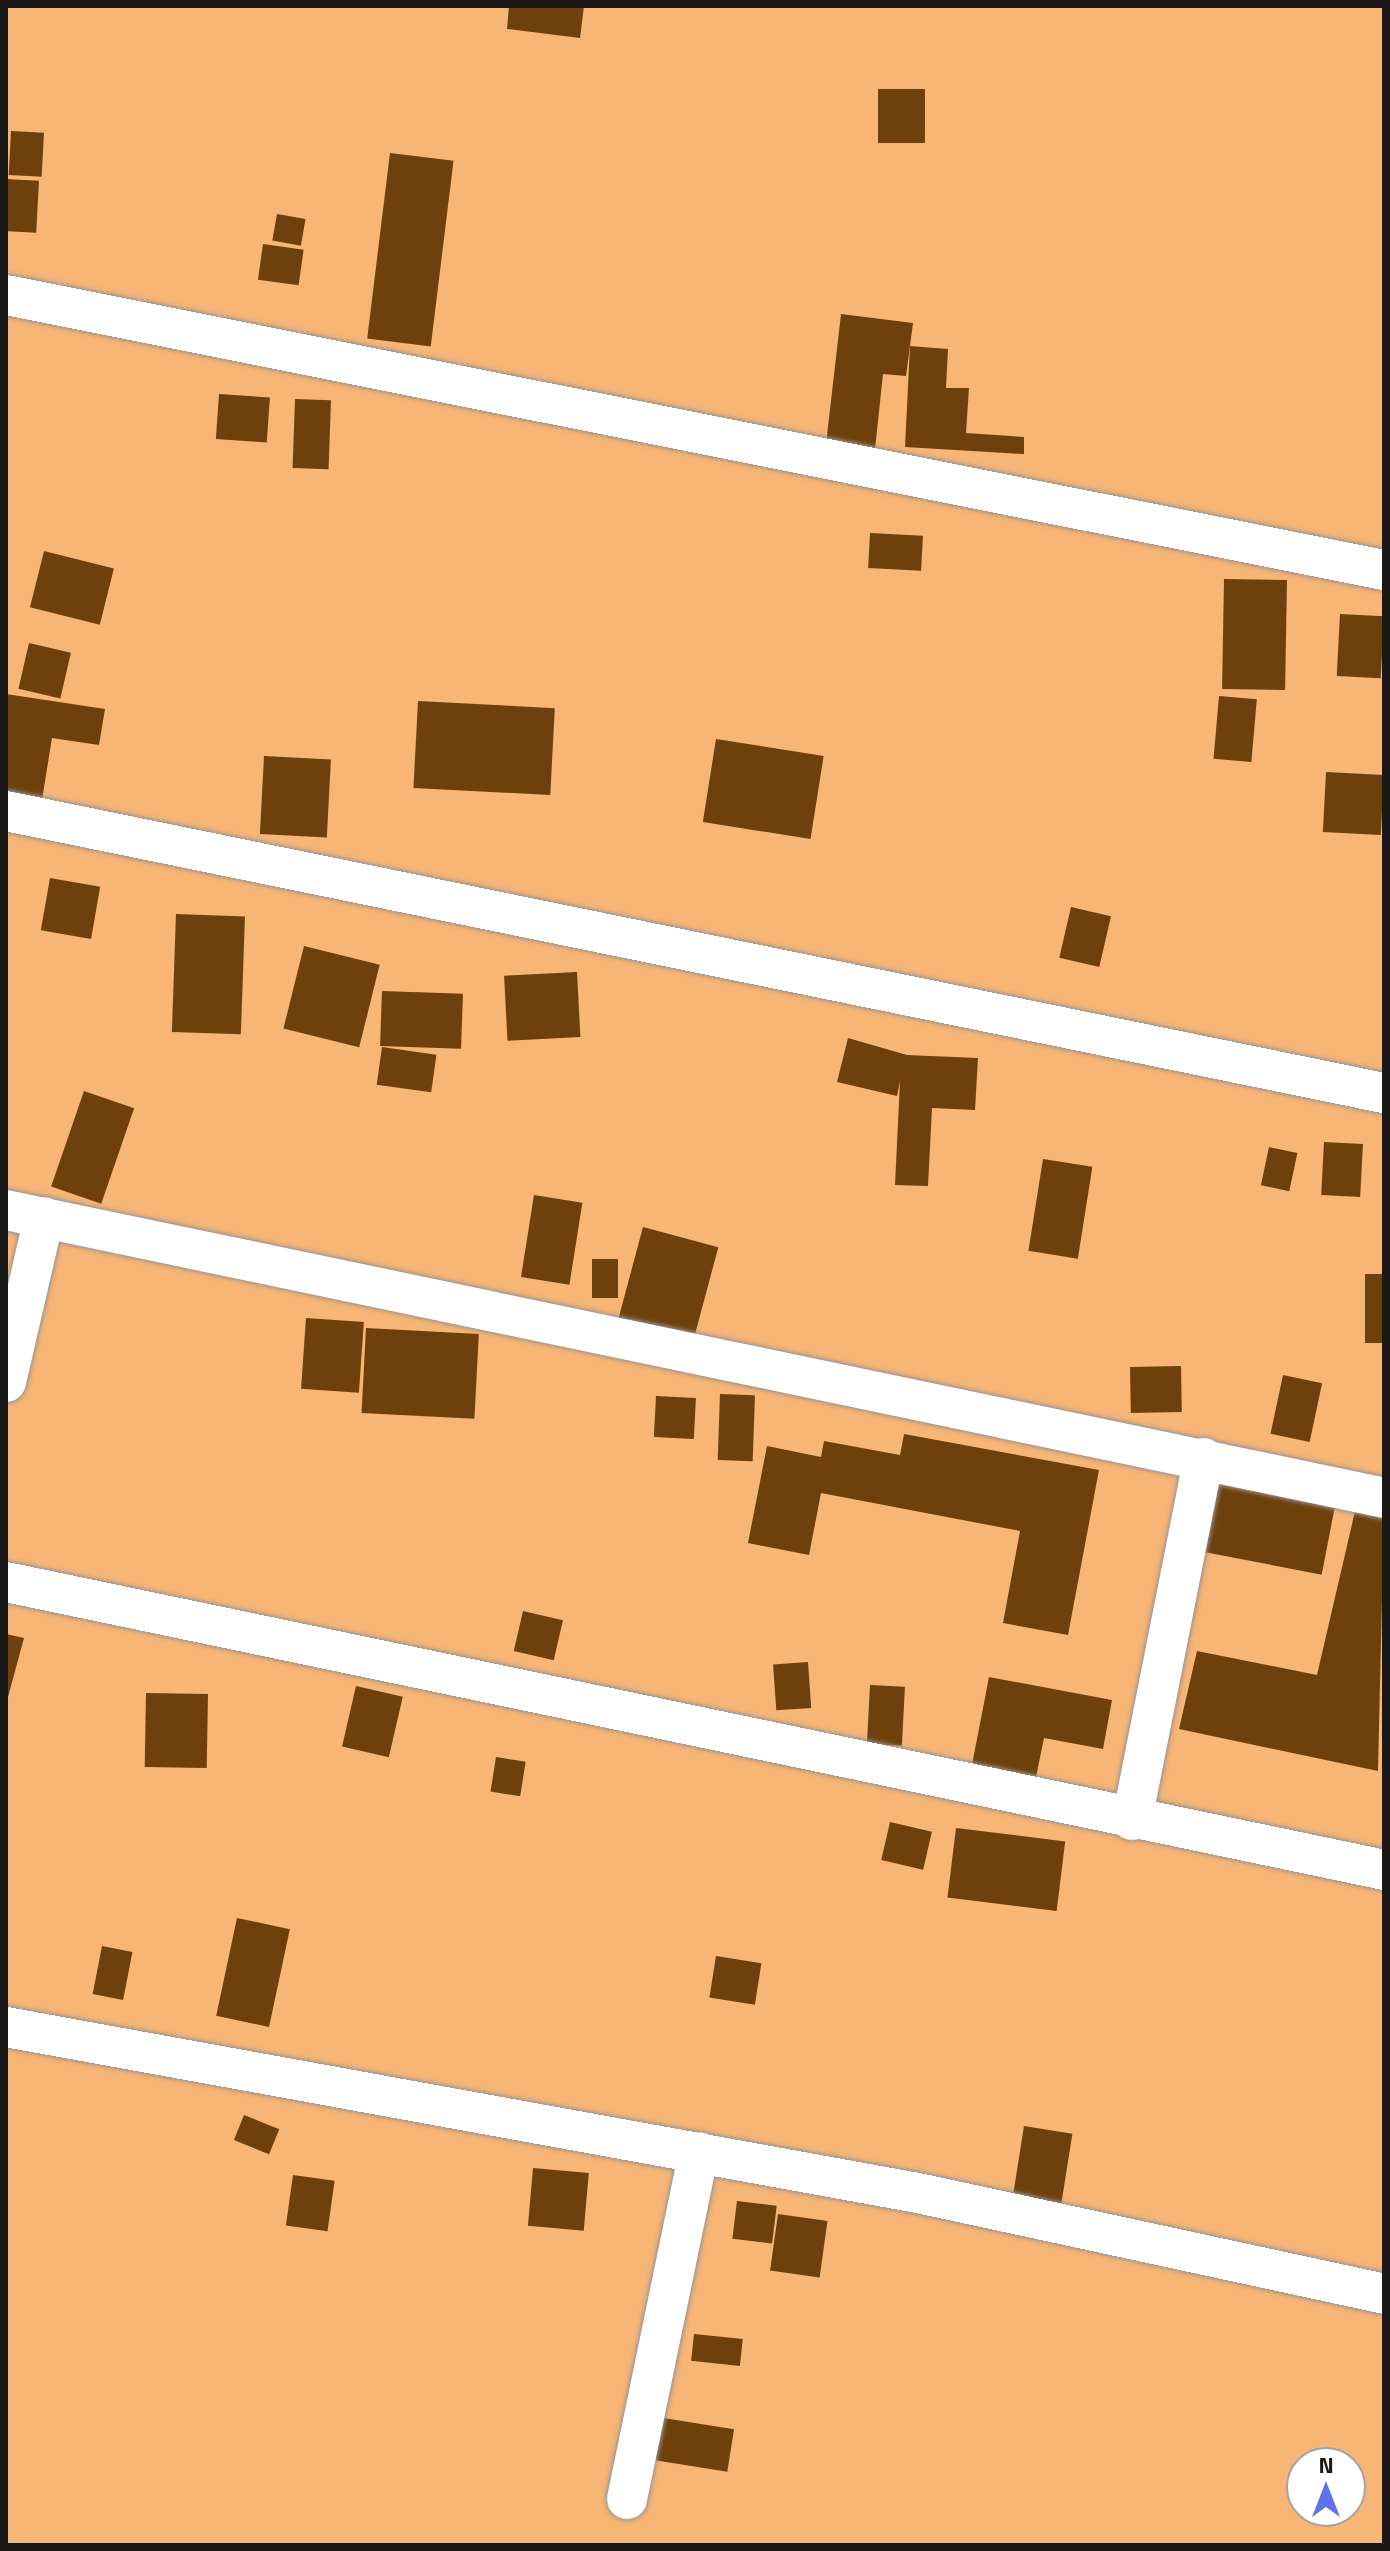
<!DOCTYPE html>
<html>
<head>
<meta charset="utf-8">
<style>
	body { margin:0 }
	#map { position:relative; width:1390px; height:2551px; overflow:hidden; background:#f2ede7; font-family:"Titillium Web",sans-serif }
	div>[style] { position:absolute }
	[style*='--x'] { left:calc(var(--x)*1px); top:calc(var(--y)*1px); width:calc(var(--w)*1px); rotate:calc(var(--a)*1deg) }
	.green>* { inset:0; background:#f7b576 }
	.building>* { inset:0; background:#6e410c; transform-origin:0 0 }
	.roads { filter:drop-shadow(0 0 2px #98938e) drop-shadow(0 0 2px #98938e) }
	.street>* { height:40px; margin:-20px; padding:0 20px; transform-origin:20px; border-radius:20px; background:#fff }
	span { translate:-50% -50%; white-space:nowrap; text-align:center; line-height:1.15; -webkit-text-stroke:8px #fff; paint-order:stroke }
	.frame { position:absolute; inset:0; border:8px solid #1a1816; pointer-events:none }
	.north { position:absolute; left:1286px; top:2447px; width:80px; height:80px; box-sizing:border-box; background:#fff; border:2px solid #a3a3a2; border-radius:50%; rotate:0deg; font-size:22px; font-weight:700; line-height:32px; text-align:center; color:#1a1816 }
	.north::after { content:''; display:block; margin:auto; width:28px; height:36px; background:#6271e9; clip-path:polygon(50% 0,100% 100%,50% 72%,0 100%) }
</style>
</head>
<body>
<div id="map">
	<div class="green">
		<div style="clip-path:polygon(evenodd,6px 6px,1384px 6px,1384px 2545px,6px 2545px,6px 6px,1302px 2463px,1350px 2463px,1350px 2511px,1302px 2511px,1302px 2463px)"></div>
	</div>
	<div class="building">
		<div style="clip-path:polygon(509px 6px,584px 6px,580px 38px,507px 29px)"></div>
		<div style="left:878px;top:89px;width:47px;height:54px"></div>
		<div style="left:11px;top:131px;width:33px;height:44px;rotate:3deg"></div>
		<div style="left:390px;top:153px;width:64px;height:187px;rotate:7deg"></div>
		<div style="left:6px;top:179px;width:33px;height:52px;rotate:3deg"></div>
		<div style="left:277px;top:214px;width:29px;height:27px;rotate:10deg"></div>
		<div style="left:263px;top:244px;width:41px;height:36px;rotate:8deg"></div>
		<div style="clip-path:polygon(841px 314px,913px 323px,906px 376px,883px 374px,875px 449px,826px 444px)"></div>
		<div style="clip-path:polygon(910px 346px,948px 349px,946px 388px,969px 388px,966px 433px,1024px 437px,1024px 454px,905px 447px)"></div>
		<div style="left:219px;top:394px;width:51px;height:45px;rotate:4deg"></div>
		<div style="left:295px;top:399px;width:36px;height:69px;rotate:2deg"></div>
		<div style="left:870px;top:533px;width:53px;height:35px;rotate:3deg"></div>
		<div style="left:44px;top:551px;width:72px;height:58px;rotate:14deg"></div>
		<div style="left:1224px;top:579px;width:63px;height:110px;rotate:1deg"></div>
		<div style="left:1340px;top:614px;width:44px;height:62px;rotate:3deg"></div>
		<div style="left:29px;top:643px;width:43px;height:47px;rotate:13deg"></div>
		<div style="clip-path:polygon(6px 694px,105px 709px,99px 745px,52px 738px,41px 806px,6px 801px)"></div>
		<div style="left:1219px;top:696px;width:38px;height:63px;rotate:5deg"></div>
		<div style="left:418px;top:701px;width:137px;height:87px;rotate:3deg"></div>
		<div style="left:716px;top:739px;width:109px;height:84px;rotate:9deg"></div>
		<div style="left:264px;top:756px;width:67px;height:78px;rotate:3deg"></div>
		<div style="left:1326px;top:772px;width:58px;height:60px;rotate:3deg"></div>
		<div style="left:50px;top:878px;width:51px;height:53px;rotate:10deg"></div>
		<div style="left:1071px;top:907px;width:41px;height:52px;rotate:13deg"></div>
		<div style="left:176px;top:914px;width:69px;height:118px;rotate:2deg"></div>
		<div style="left:304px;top:946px;width:78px;height:85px;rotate:14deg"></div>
		<div style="left:577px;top:972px;width:65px;height:73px;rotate:87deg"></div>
		<div style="left:382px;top:991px;width:81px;height:55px;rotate:2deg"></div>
		<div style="clip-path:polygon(848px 1038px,907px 1055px,978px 1058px,975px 1110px,932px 1108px,928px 1186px,895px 1185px,900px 1081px,897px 1096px,837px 1082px)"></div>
		<div style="left:382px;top:1047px;width:55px;height:38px;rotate:8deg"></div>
		<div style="left:84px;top:1091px;width:53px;height:101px;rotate:19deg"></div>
		<div style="left:1324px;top:1142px;width:39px;height:53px;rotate:3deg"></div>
		<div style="left:1269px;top:1147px;width:29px;height:39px;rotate:12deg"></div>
		<div style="left:1043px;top:1159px;width:50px;height:93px;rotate:9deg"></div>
		<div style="left:534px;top:1195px;width:49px;height:83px;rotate:9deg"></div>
		<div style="left:643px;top:1227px;width:78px;height:94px;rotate:15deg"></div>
		<div style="left:592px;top:1259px;width:26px;height:39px"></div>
		<div style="left:1365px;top:1274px;width:19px;height:69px"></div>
		<div style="left:306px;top:1318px;width:58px;height:71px;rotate:4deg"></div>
		<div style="left:366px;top:1328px;width:113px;height:85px;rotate:3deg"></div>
		<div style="left:1181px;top:1366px;width:46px;height:51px;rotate:89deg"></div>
		<div style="left:1283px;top:1375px;width:40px;height:60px;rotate:12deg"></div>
		<div style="left:720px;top:1394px;width:35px;height:66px;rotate:2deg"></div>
		<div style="left:656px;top:1396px;width:40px;height:41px;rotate:3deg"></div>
		<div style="clip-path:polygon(904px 1434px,1099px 1470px,1068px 1635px,1003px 1623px,1020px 1531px,821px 1493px,809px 1555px,748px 1543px,767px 1446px,821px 1457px,824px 1441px,900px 1455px)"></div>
		<div style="left:1217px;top:1479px;width:121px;height:74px;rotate:11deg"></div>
		<div style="clip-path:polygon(1356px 1507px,1384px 1512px,1378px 1771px,1179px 1729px,1197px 1651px,1317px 1675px)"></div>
		<div style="left:523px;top:1611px;width:41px;height:41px;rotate:13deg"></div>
		<div style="clip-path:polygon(6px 1634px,24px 1638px,8px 1697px,6px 1697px)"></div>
		<div style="left:808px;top:1662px;width:46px;height:35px;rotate:86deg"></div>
		<div style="clip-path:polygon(989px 1677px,1112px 1700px,1103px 1749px,1044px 1738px,1035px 1782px,971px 1770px)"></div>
		<div style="left:870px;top:1685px;width:35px;height:59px;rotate:3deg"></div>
		<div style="left:356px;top:1686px;width:48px;height:62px;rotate:13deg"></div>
		<div style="left:146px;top:1693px;width:62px;height:74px;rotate:1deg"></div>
		<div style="left:496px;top:1757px;width:30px;height:35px;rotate:9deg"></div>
		<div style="left:890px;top:1822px;width:43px;height:39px;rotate:13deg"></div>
		<div style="left:956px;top:1828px;width:110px;height:70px;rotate:7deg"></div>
		<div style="left:237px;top:1918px;width:54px;height:100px;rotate:12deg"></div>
		<div style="left:102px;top:1946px;width:31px;height:49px;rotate:11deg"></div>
		<div style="left:716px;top:1956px;width:46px;height:42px;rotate:9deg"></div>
		<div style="left:244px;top:2115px;width:38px;height:27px;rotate:22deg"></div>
		<div style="left:1024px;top:2126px;width:49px;height:76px;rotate:9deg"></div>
		<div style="left:533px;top:2168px;width:56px;height:58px;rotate:5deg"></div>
		<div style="left:293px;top:2175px;width:42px;height:51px;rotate:8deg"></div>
		<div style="left:737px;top:2201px;width:40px;height:38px;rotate:7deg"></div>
		<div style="left:778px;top:2214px;width:50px;height:57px;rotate:8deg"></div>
		<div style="left:694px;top:2334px;width:49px;height:27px;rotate:6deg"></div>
		<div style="left:657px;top:2417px;width:78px;height:43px;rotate:9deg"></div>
	</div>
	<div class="roads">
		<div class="street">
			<div style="--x:6;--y:295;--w:1405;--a:11.29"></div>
			<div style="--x:6;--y:811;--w:1407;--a:11.57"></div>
			<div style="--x:6;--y:1210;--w:1408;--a:11.8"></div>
			<div style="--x:6;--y:1382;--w:169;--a:-77"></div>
			<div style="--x:6;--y:1582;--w:1408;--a:11.8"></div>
			<div style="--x:1132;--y:1820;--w:369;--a:-78.8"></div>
			<div style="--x:6;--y:2027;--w:927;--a:10.32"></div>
			<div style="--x:918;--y:2193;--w:477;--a:12.2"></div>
			<div style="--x:627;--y:2499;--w:354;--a:-78.3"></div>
		</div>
	</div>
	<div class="frame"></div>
	<div class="north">N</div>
</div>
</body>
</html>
